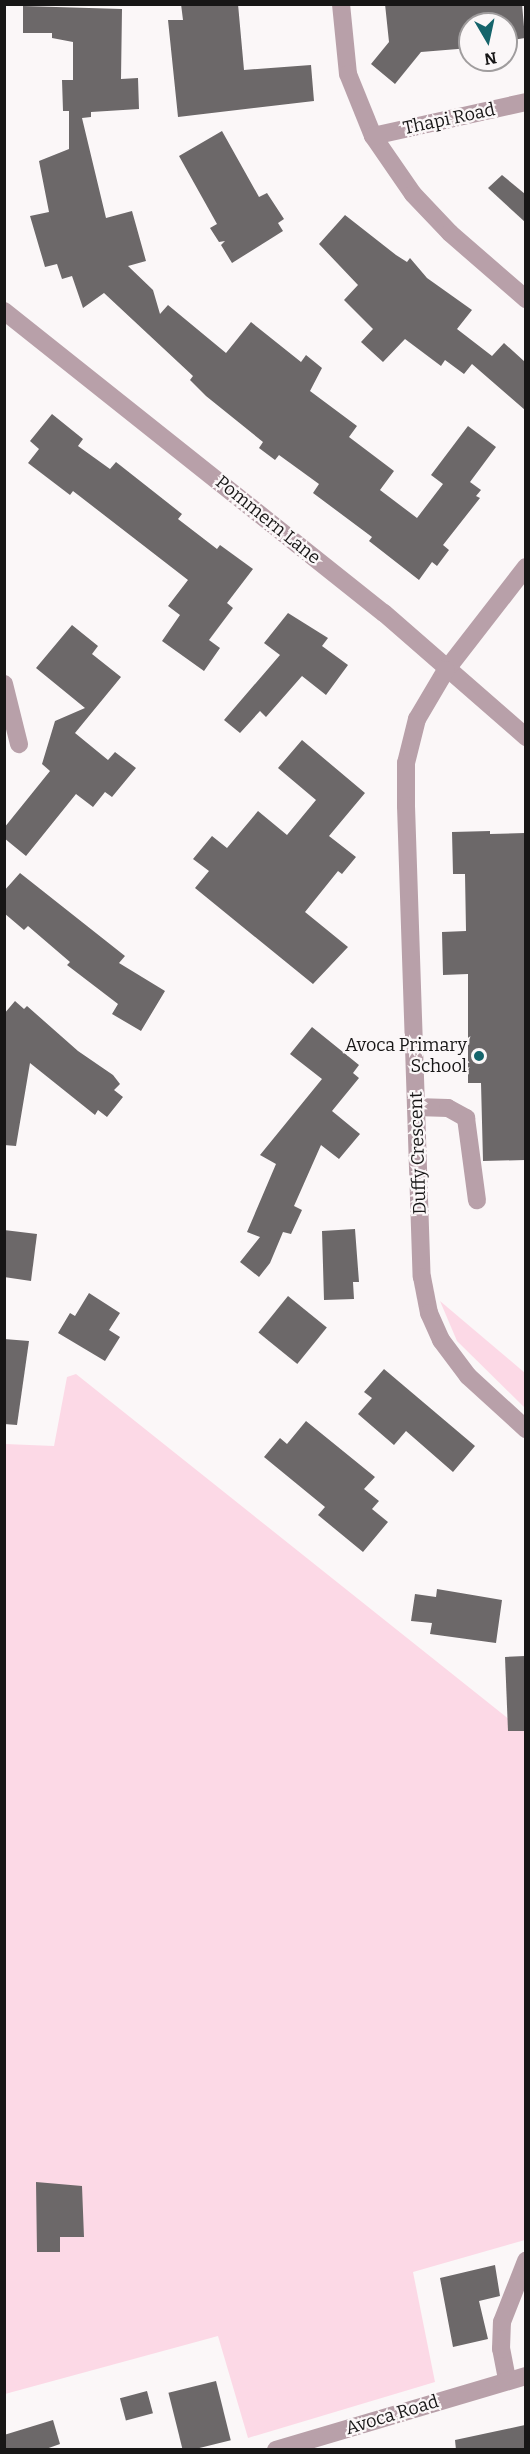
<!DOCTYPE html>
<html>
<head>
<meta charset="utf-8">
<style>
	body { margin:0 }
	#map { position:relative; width:530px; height:2454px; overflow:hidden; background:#fbf7f8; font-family:Bitter,serif }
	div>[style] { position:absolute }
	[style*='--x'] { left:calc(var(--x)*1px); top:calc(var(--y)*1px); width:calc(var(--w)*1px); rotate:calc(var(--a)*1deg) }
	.green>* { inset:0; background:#fcd9e6 }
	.building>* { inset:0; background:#6c6869; transform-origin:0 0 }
	.minor>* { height:18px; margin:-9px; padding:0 9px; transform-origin:9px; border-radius:9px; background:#b8a0a9 }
	.dots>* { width:16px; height:16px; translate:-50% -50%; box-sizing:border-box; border:3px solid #fbf7f8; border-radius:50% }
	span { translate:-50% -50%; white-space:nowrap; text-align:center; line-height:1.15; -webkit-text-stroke:4.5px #fbf7f8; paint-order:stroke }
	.street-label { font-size:18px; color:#171616 }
	.poi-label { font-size:18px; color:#171616 }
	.right { translate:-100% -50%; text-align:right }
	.frame { position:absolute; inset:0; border:6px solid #171616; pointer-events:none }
	.north { position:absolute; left:458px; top:12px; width:60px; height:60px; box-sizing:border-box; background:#fbf7f8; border:2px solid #a09d9e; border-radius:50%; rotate:171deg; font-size:16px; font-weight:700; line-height:24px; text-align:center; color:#171616 }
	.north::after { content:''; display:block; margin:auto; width:21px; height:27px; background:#15646b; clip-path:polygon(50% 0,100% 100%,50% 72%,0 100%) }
</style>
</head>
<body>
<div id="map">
	<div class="green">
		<div style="clip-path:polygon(440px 1301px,525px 1373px,525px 1408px,457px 1341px)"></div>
		<div style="clip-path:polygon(76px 1374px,525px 1732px,525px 2240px,413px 2272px,435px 2382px,248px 2438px,218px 2336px,5px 2394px,5px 1444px,54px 1446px,67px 1377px)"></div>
	</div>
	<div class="building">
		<div style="clip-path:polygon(181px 4px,238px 4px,244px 70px,311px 65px,314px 101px,178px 117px,168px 20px,183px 20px)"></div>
		<div style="clip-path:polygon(385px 4px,522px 4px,525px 38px,506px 41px,506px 24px,470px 24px,470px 48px,421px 52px,395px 84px,371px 64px,389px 42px)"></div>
		<div style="clip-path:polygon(23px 6px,122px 9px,121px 79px,138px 78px,139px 109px,91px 112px,91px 117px,82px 118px,106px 218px,132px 211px,146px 261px,128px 266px,153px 290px,160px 314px,168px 305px,226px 353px,251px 322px,301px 362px,306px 355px,322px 368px,310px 391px,357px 426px,349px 437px,394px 471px,380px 490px,417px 518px,443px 484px,431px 475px,468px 426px,496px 447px,470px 482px,481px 490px,476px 496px,480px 498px,443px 545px,449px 550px,437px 566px,432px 562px,419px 580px,369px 541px,372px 537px,313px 493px,319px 484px,279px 455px,275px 460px,259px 448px,263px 442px,206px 396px,190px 380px,193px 376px,104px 293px,83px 308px,72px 276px,62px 279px,57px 264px,45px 267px,30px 216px,49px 212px,39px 161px,69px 149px,69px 111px,63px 111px,62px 80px,73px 80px,73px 42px,52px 38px,52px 33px,23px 33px)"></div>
		<div style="clip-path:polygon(222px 131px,259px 197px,267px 193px,284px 219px,278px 223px,283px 231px,232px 263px,221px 245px,225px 241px,219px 242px,210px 228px,217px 224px,179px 156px)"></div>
		<div style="clip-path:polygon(502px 175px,525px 194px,525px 222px,488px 188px)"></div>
		<div style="clip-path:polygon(345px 215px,396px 255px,407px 262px,410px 258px,427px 278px,472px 310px,457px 329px,492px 356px,504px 343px,525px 362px,525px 410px,472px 364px,464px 374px,445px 360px,441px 366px,405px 339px,383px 362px,361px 342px,373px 329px,344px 300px,358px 285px,319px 244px)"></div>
		<div style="clip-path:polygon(52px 414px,83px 439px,78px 446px,110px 469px,116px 462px,182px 514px,178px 519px,217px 549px,220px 545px,253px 569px,227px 603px,233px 608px,209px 640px,220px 648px,204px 671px,162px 641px,180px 615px,168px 606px,188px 580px,73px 491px,70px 495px,28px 463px,39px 449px,30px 441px)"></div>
		<div style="clip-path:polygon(288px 613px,328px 638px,322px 646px,348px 665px,326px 695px,302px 676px,266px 717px,260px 711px,240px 733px,224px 720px,280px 655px,264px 643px)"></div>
		<div style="clip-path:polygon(72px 625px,98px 646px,92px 654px,121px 677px,75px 733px,108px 760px,115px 752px,136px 768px,112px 797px,105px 792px,93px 807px,76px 794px,26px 856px,4px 838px,4px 828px,50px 771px,42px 764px,55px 721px,85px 708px,36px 668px)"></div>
		<div style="clip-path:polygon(302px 740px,365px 793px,329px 836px,356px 857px,342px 874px,338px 871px,305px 912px,348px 947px,313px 984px,195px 888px,209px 871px,193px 859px,212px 836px,227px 848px,258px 811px,287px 835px,316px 800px,278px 768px)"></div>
		<div style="clip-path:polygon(490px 831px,490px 834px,525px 833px,525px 1160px,483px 1161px,481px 1083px,468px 1083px,468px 974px,443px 975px,442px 932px,466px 931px,465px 874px,453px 874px,452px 832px)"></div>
		<div style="clip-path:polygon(20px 873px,125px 956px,119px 963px,165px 991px,141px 1031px,112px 1014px,118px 1004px,67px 965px,70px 962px,28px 926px,24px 930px,4px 913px,4px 891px)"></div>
		<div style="clip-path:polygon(15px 1001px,24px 1009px,27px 1006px,78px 1051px,113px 1075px,120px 1084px,114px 1090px,123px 1097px,107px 1117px,98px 1110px,95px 1115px,30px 1063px,16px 1146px,4px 1145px,4px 1014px)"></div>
		<div style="clip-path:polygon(312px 1027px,359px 1065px,353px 1073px,359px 1078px,332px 1111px,360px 1134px,339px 1159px,321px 1145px,294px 1206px,302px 1210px,291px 1234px,283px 1232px,270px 1263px,259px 1277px,240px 1262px,260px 1237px,247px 1232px,276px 1164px,260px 1155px,322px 1079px,290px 1054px)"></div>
		<div style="clip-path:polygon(355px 1229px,359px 1282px,353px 1282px,354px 1299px,324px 1300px,322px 1231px)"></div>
		<div style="clip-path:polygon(4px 1230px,37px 1234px,31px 1281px,4px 1277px)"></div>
		<div style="clip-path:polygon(89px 1293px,120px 1313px,109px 1330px,120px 1337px,105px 1361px,58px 1333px,70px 1313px,75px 1316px)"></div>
		<div style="left:288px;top:1296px;width:50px;height:47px;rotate:39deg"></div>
		<div style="clip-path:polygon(4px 1339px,29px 1341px,17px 1425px,4px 1424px)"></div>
		<div style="clip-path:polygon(384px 1369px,475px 1446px,453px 1472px,406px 1431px,394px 1445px,358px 1414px,372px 1398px,364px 1392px)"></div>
		<div style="clip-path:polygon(306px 1421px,375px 1477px,364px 1489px,379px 1501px,372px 1509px,388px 1522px,363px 1552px,318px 1515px,325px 1507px,264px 1457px,280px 1438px,287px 1444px)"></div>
		<div style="clip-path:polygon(437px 1589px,502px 1600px,496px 1643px,430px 1634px,432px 1623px,411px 1621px,415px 1594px,436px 1597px)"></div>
		<div style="clip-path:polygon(525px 1656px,525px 1731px,508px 1731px,505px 1657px)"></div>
		<div style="clip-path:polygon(36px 2182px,82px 2186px,84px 2237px,60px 2237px,60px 2252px,37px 2252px)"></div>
		<div style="clip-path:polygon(495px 2265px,500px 2296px,479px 2301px,488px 2339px,453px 2347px,440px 2278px)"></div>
		<div style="left:216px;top:2381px;width:61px;height:49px;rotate:76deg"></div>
		<div style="left:147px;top:2391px;width:23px;height:28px;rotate:75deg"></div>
		<div style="clip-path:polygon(53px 2420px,60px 2444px,43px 2450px,4px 2450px,4px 2435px)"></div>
		<div style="clip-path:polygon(525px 2425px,525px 2450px,456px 2450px,455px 2440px)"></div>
	</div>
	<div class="minor">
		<div style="--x:341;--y:4;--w:70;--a:84.3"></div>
		<div style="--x:348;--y:74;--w:67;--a:68"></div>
		<div style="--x:373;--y:136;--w:70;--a:55.4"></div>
		<div style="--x:413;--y:194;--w:54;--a:46.5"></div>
		<div style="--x:450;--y:233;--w:101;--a:41"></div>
		<div style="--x:373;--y:136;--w:157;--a:-12.5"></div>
		<div style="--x:4;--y:311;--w:485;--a:38.5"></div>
		<div style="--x:384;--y:613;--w:189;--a:41.1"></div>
		<div style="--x:526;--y:567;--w:130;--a:127.8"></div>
		<div style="--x:446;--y:670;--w:57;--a:120.6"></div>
		<div style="--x:417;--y:719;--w:45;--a:104"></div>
		<div style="--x:406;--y:763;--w:43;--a:90"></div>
		<div style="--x:406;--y:806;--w:471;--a:88.1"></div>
		<div style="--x:422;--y:1277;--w:37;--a:79"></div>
		<div style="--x:429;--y:1313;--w:30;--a:66"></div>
		<div style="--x:441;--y:1340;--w:45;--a:53.1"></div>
		<div style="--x:468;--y:1376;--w:79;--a:42.4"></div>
		<div style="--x:4;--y:684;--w:62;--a:76"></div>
		<div style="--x:416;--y:1107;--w:32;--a:2"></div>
		<div style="--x:448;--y:1108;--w:21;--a:29"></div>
		<div style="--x:466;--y:1118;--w:83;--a:82.4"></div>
		<div style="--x:507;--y:2379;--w:31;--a:-101"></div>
		<div style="--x:501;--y:2349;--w:27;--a:-88"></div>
		<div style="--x:502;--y:2322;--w:66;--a:-68.5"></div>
		<div style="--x:276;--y:2450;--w:261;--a:-16.5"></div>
	</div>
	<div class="dots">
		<div style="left:479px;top:1056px;background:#15646b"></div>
	</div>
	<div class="street-label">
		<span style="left:449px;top:119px;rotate:-12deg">Thapi Road</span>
		<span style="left:268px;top:520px;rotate:39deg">Pommern Lane</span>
		<span style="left:418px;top:1153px;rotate:-92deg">Duffy Crescent</span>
		<span style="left:392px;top:2415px;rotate:-17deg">Avoca Road</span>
	</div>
	<div class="poi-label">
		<span class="right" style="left:467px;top:1056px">Avoca Primary<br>School</span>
	</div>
	<div class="frame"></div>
	<div class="north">N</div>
</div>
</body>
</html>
